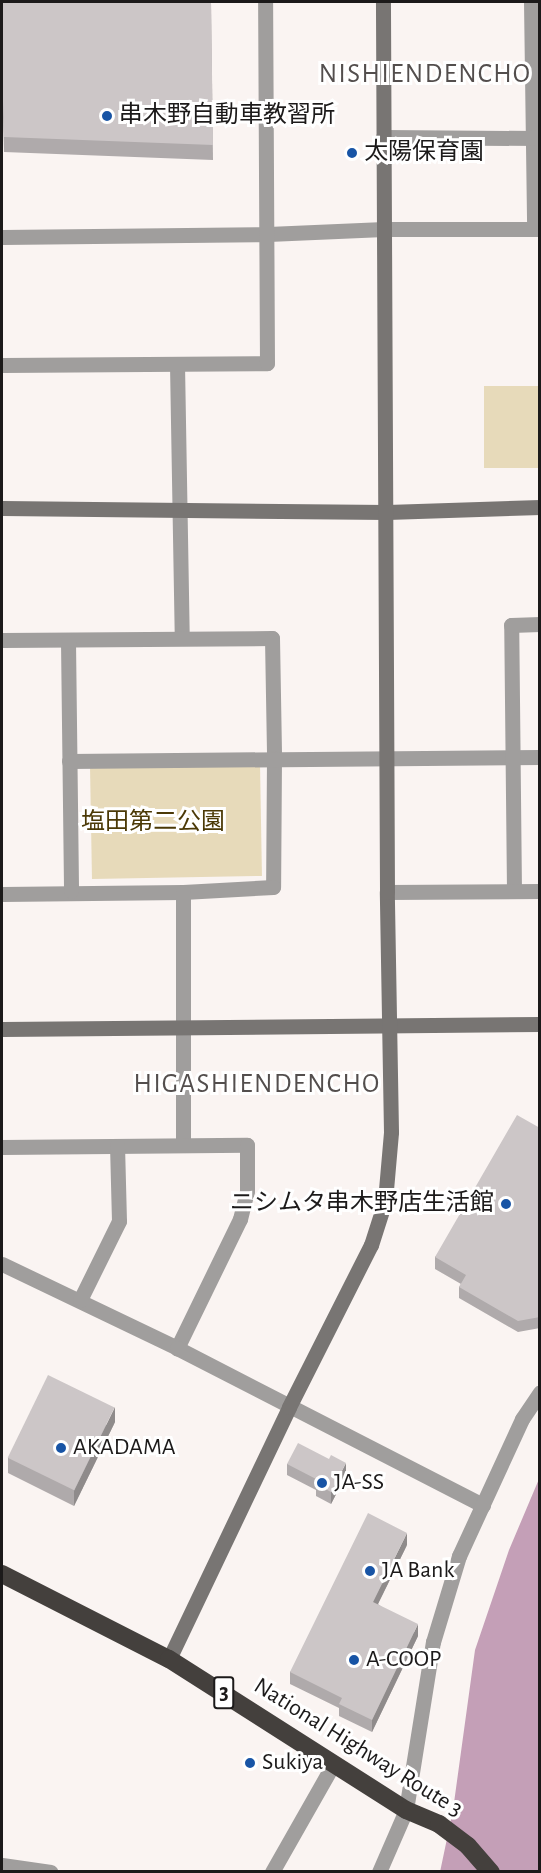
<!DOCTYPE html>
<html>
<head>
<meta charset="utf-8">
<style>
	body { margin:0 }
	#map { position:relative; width:541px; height:1873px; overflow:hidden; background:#faf4f2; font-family:"Alegreya Sans","Noto Sans JP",sans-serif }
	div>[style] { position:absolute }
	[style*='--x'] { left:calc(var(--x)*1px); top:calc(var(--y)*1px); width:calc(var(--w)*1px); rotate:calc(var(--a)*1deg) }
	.green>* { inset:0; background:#e7daba; transform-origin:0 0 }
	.water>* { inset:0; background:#c49fb7 }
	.street>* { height:15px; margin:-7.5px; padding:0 7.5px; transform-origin:7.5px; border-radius:7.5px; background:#a09e9d }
	.secondary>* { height:15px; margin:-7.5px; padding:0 7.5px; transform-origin:7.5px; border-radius:7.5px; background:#787573 }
	.highway>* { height:18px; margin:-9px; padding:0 9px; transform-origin:9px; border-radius:9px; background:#44403d }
	.wall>* { inset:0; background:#afaaab }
	.shaded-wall>* { inset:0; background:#8f8b8b }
	.building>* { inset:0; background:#ccc6c7; transform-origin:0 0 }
	.dots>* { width:16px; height:16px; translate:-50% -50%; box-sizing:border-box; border:3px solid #fff; border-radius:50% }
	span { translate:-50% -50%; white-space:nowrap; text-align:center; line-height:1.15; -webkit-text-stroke:6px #fff; paint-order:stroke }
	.shield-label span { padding:2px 4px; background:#fff; border:2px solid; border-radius:4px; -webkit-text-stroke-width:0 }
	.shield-label { font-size:22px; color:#1c1a1a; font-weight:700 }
	.poi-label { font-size:24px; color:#1c1a1a }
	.left { translate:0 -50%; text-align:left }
	.right { translate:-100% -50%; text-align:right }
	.park-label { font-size:24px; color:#4b3906 }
	.street-label { font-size:24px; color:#1c1a1a }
	.quarter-label { font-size:27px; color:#534e4d; letter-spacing:1.5px }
	.frame { position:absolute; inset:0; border:3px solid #1c1a1a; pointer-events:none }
</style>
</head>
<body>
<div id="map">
	<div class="green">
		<div style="left:539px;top:386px;width:82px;height:55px;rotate:90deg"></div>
		<div style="left:260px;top:764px;width:112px;height:170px;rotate:89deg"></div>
	</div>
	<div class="water">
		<div style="clip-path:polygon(539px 1479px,539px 1871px,440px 1872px,453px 1810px,475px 1650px,509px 1550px)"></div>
	</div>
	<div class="street">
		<div style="--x:531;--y:2;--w:227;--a:89.2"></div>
		<div style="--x:383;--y:137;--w:157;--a:0.4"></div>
		<div style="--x:2;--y:237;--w:266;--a:-0.6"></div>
		<div style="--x:268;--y:234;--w:116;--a:-2.5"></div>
		<div style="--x:384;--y:229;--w:156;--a:0"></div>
		<div style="--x:177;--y:364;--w:274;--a:89"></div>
		<div style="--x:2;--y:365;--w:265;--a:-0.4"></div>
		<div style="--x:267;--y:363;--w:361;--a:-90.3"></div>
		<div style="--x:2;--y:640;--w:270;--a:-0.4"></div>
		<div style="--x:272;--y:638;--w:120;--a:89"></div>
		<div style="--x:274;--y:758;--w:129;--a:90.4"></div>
		<div style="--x:273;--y:887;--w:90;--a:176.8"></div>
		<div style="--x:183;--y:892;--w:181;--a:179.4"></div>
		<div style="--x:68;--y:641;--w:250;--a:89.3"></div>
		<div style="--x:69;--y:761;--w:471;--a:-0.5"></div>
		<div style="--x:514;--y:891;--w:266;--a:-90.6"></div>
		<div style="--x:511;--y:625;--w:29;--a:-2"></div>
		<div style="--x:387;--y:892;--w:153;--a:-0.4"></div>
		<div style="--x:183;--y:1145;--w:253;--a:-90"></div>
		<div style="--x:2;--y:1147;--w:245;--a:-0.5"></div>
		<div style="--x:247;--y:1145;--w:46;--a:90"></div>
		<div style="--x:247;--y:1191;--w:29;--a:104"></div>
		<div style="--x:240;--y:1219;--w:144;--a:116"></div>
		<div style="--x:2;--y:1264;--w:194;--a:25.6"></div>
		<div style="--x:177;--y:1348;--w:344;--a:27.2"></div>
		<div style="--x:80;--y:1300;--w:88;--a:-63.7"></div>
		<div style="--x:119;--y:1221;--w:75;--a:-91.5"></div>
		<div style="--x:2;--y:1865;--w:49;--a:8.1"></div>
		<div style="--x:272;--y:1872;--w:125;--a:-60.4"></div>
		<div style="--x:379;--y:1872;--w:68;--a:-66.5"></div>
		<div style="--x:406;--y:1810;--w:170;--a:-80.9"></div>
		<div style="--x:433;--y:1642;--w:90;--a:-73.2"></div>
		<div style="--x:459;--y:1556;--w:151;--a:-65.3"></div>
		<div style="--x:522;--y:1419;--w:32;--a:-56"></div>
	</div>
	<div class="secondary">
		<div style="--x:2;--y:508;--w:385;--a:0.6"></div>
		<div style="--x:387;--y:512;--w:153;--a:-1.9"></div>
		<div style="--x:2;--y:1029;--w:538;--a:-0.53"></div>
		<div style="--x:169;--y:1659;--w:279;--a:-64.5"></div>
		<div style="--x:289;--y:1407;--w:182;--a:-63.2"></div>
		<div style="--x:371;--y:1245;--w:46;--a:-72.3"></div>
		<div style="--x:385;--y:1201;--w:69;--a:-85"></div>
		<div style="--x:391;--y:1132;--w:240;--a:-91"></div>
		<div style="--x:387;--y:892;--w:890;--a:-90.26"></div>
	</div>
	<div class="highway">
		<div style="--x:2;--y:1574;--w:187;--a:27"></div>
		<div style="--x:169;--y:1659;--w:281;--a:32.5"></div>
		<div style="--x:406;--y:1810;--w:36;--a:23"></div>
		<div style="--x:439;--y:1824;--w:36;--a:37"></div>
		<div style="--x:468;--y:1846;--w:35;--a:49"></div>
	</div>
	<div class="wall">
		<div style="clip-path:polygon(2px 2px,211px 2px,213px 160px,4px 152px,2px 80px)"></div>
		<div style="clip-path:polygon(540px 1128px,540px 1328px,518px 1332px,459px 1298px,459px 1287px,461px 1284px,435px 1269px,435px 1257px)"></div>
		<div style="clip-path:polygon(115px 1422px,74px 1506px,8px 1473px,8px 1458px)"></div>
		<div style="clip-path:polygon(329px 1459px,346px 1475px,331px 1504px,316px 1496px,316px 1490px,287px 1475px,287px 1464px)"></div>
		<div style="clip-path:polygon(407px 1545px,378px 1604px,418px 1636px,372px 1732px,339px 1716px,339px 1708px,290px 1684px,290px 1672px)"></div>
	</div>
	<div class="shaded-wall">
		<div style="clip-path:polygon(115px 1407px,115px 1422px,74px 1506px,74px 1491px)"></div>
		<div style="clip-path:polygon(346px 1463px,346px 1475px,331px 1504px,331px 1492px)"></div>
		<div style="clip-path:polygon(407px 1533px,407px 1545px,373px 1614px,373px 1602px)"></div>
		<div style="clip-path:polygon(418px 1624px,418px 1636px,372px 1732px,372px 1720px)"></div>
	</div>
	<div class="building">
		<div style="clip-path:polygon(2px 2px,211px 2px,213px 145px,4px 137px,2px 65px)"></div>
		<div style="clip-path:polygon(517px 1115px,540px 1128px,540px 1317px,518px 1321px,459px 1287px,466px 1275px,435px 1257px)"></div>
		<div style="left:48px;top:1375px;width:74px;height:92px;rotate:26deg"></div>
		<div style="clip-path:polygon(298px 1443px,329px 1459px,331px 1455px,346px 1463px,331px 1492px,316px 1484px,318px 1480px,287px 1464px)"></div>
		<div style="clip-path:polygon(368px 1513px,407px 1533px,373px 1602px,418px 1624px,372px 1720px,339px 1704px,342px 1698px,290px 1672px)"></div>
	</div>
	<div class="dots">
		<div style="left:107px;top:116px;background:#1854a5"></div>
		<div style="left:352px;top:153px;background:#1854a5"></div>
		<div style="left:506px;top:1204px;background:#1854a5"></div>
		<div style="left:61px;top:1448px;background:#1854a5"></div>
		<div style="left:322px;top:1483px;background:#1854a5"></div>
		<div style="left:370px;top:1571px;background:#1854a5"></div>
		<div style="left:354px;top:1660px;background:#1854a5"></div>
		<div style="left:250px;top:1763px;background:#1854a5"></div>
	</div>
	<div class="shield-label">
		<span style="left:224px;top:1693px">3</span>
	</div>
	<div class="poi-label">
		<span class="left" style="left:119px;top:116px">串木野自動車教習所</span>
		<span class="left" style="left:364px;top:153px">太陽保育園</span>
		<span class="right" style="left:494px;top:1204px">ニシムタ串木野店生活館</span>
		<span class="left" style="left:73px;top:1448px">AKADAMA</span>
		<span class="left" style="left:334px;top:1483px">JA-SS</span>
		<span class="left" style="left:382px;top:1571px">JA Bank</span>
		<span class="left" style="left:366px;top:1660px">A-COOP</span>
		<span class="left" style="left:262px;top:1763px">Sukiya</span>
	</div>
	<div class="park-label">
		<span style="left:153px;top:823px">塩田第二公園</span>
	</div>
	<div class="street-label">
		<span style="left:358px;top:1748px;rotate:32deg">National Highway Route 3</span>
	</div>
	<div class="quarter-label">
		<span style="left:425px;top:74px">NISHIENDENCHO</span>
		<span style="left:257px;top:1084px">HIGASHIENDENCHO</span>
	</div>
	<div class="frame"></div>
</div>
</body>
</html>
